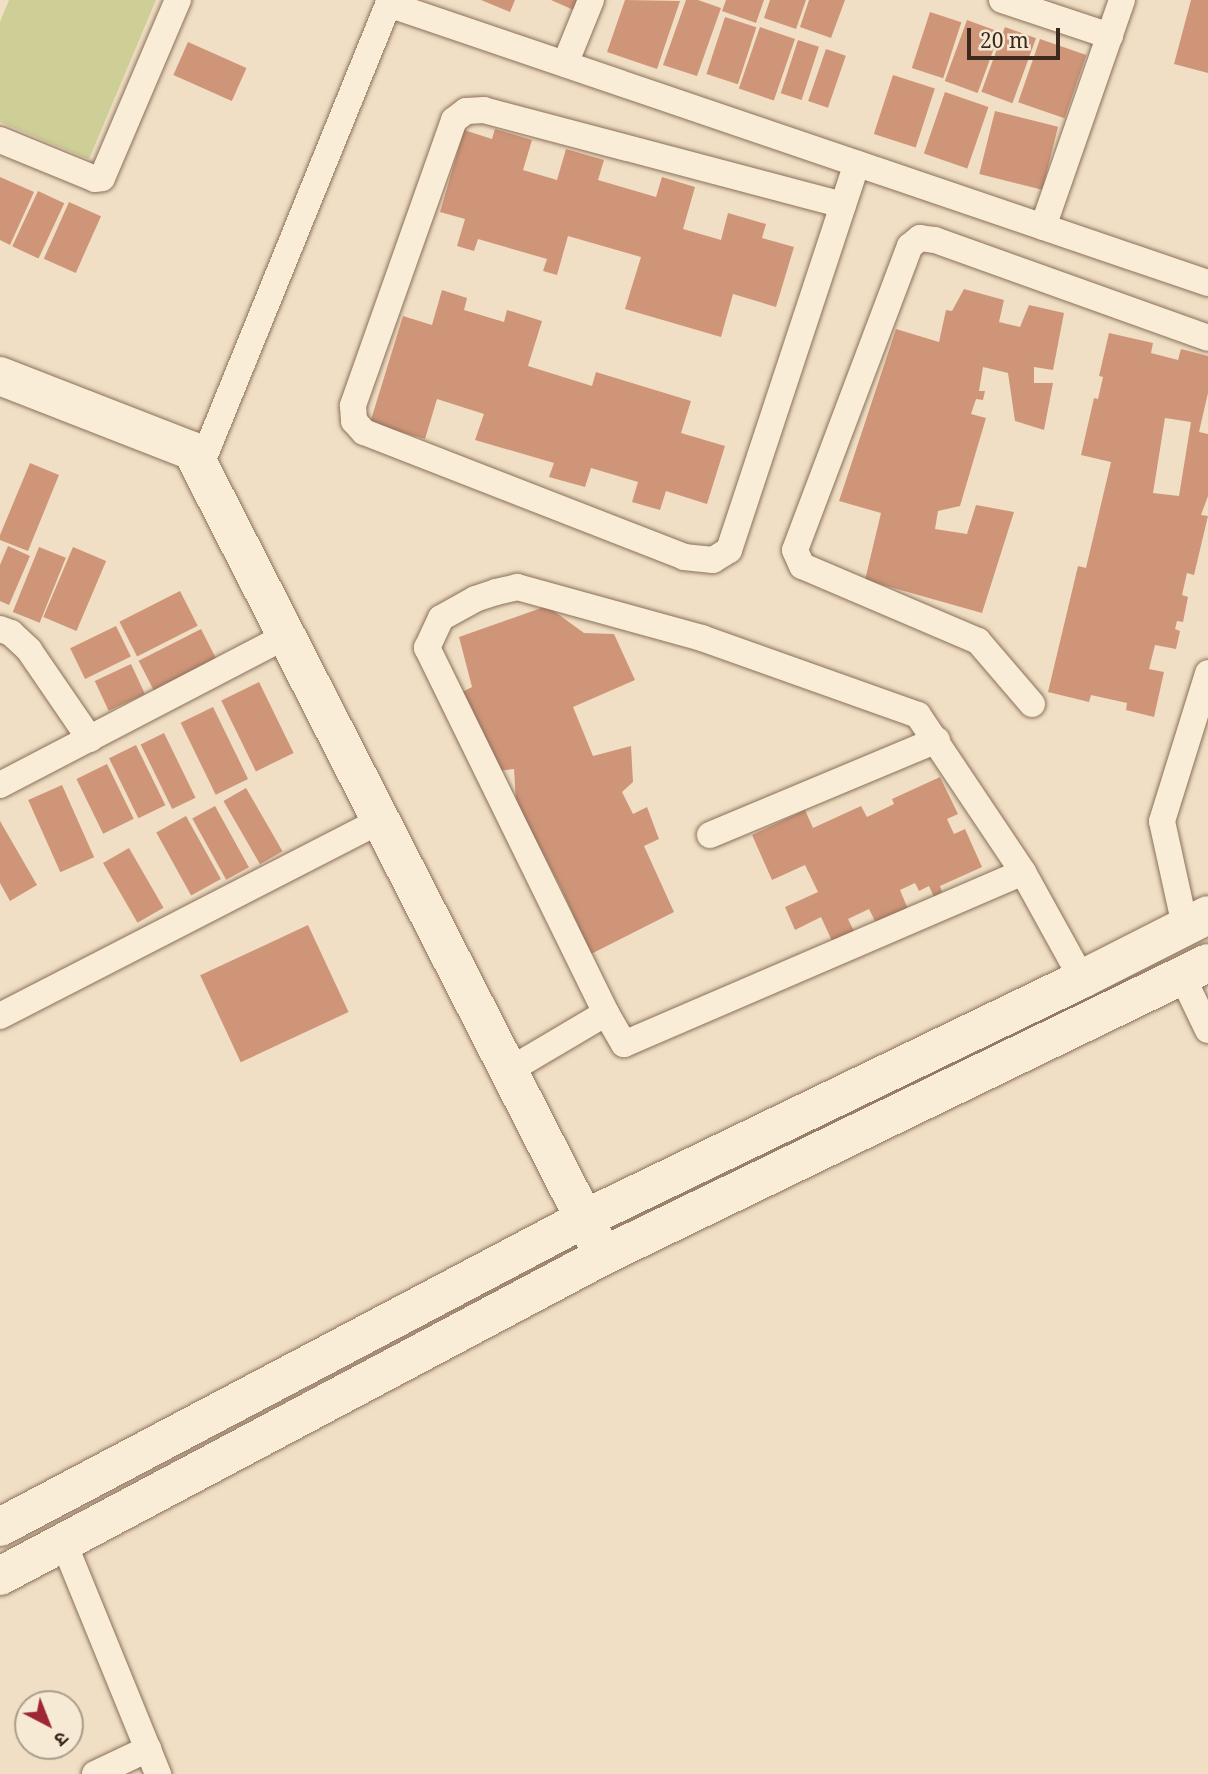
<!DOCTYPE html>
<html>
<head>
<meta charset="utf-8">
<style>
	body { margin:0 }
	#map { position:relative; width:1208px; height:1774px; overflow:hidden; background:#f0dfc4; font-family:"Noto Serif","Noto Sans Devanagari",serif }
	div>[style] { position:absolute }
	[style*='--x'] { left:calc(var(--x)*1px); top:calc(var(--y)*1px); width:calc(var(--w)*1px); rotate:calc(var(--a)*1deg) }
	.green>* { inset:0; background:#cdcf97 }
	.building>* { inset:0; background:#cf9579; transform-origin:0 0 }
	.roads { filter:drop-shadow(0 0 2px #8b705a) drop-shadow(0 0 2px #8b705a) }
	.street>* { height:26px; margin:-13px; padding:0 13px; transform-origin:13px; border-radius:13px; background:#faedd8 }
	.secondary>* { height:38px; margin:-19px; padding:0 19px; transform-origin:19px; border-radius:19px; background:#faedd8 }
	span { translate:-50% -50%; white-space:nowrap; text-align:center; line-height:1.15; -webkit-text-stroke:6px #f7ead4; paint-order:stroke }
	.north { position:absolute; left:14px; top:1690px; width:70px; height:70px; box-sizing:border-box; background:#f7ead4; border:2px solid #ac9d8b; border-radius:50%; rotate:138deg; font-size:19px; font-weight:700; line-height:28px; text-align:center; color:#3b291e }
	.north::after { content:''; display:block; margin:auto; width:24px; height:32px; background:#9d2733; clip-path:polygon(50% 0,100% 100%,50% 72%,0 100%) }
	.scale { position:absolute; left:967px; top:28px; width:93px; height:32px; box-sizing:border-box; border:4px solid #3b291e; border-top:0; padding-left:9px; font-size:21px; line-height:24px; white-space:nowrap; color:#3b291e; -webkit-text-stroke:5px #f7ead4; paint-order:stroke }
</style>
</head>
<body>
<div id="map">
	<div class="green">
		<div style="clip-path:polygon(9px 0,156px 0,89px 159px,0 122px,0 22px)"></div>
	</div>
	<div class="building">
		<div style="clip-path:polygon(481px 0,515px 0,510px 12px)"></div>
		<div style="clip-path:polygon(551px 0,581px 0,576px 11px)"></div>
		<div style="clip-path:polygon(625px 0,680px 1px,657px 69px,607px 52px)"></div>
		<div style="clip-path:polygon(686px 0,698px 0,721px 8px,697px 76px,663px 65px)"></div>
		<div style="clip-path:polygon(726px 0,764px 0,756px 23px,722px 11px)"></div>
		<div style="clip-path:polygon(770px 0,806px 0,796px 29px,764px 18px)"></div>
		<div style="clip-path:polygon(809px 0,845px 0,831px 38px,800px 27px)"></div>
		<div style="clip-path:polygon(1191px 0,1208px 0,1208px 73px,1174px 64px)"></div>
		<div style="left:930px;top:12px;width:33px;height:59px;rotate:18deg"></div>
		<div style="left:725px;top:17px;width:33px;height:60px;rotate:18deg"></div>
		<div style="left:967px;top:20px;width:35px;height:65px;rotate:20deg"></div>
		<div style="left:760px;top:27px;width:37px;height:65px;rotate:19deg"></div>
		<div style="left:1005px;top:27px;width:33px;height:69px;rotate:20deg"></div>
		<div style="left:1040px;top:39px;width:49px;height:67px;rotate:19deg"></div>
		<div style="left:798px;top:40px;width:22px;height:56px;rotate:18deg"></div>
		<div style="left:188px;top:42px;width:64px;height:36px;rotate:24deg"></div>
		<div style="left:826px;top:49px;width:21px;height:55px;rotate:19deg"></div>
		<div style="left:893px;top:75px;width:44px;height:62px;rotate:18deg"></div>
		<div style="left:945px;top:92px;width:46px;height:65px;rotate:19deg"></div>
		<div style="left:995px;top:111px;width:65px;height:65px;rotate:14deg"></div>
		<div style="clip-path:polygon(495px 129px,532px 140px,523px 170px,557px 180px,566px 149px,604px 160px,598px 180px,656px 197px,662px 177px,695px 187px,683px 229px,721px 240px,728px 213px,766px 224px,762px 238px,794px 247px,776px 307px,733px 294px,721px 337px,625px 309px,641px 257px,568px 236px,557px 275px,543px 271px,547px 259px,478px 239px,474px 251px,457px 246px,465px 219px,440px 212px,464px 130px,492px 139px)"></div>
		<div style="clip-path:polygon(0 177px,34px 192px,10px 245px,0 240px)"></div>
		<div style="left:38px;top:191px;width:29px;height:61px;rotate:25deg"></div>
		<div style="left:69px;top:202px;width:35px;height:62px;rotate:24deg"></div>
		<div style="clip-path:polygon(964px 289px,1004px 300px,999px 322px,1020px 327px,1029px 305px,1064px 313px,1053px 370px,1034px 367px,1034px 383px,1053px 383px,1044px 430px,1015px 421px,1008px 373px,983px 367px,979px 391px,985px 391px,983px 400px,976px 399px,971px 414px,986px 418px,960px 506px,938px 511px,935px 529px,967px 534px,976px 505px,1014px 512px,982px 613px,865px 580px,881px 513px,839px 501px,896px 329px,939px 342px,946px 310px,952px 311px)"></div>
		<div style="clip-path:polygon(442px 290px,467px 298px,464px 310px,504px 322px,507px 310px,542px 321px,528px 366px,592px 386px,596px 372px,691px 401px,681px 433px,725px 446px,707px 504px,666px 491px,660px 510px,632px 502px,638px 482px,591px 468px,585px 487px,549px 477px,554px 463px,475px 440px,484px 414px,437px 399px,425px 439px,370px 423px,403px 316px,432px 325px)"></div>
		<div style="clip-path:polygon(evenodd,1109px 333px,1153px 343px,1151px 353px,1178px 360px,1181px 349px,1208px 356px,1208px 393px,1199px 432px,1208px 434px,1208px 496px,1201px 515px,1208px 516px,1194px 575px,1187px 573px,1182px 595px,1188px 597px,1183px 622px,1177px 621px,1175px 629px,1180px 631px,1176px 649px,1155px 645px,1149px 669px,1164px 672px,1154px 717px,1126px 710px,1127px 703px,1091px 695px,1089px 702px,1048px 692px,1078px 566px,1086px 568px,1111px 462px,1081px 455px,1094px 398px,1098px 399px,1103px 377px,1099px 376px,1109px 333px,1165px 418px,1191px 422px,1179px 496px,1153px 493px,1165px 418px)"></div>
		<div style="clip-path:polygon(30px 463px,59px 475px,28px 551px,0 540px,0 535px)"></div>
		<div style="clip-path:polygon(8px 546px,30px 556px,9px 605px,0 601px,0 565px)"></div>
		<div style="left:39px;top:547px;width:29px;height:70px;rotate:22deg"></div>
		<div style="left:73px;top:547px;width:36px;height:76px;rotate:23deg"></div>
		<div style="left:180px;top:591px;width:39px;height:68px;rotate:63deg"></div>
		<div style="clip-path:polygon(547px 606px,584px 633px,614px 634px,635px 680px,573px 707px,593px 756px,631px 746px,633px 782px,622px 792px,633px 814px,647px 807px,659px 839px,644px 846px,674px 912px,591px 954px,560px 886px,516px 802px,514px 769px,490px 772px,453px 697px,472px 687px,459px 637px)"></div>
		<div style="left:116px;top:626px;width:34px;height:51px;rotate:64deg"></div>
		<div style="left:201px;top:629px;width:36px;height:70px;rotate:63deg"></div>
		<div style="left:131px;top:664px;width:33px;height:40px;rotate:65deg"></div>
		<div style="left:259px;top:682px;width:79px;height:42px;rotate:64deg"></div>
		<div style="left:213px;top:707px;width:80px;height:36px;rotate:64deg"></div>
		<div style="left:164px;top:733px;width:72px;height:26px;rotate:64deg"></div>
		<div style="left:136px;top:745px;width:67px;height:30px;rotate:64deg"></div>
		<div style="left:107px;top:764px;width:61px;height:34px;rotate:64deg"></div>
		<div style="clip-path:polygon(940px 777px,958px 814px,947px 819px,954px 834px,965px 829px,982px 867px,940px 886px,942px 892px,934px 897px,929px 886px,919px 891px,915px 883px,900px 890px,908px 909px,876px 923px,869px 909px,848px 919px,855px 933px,833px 943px,821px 917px,795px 930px,785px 907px,818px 892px,805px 865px,772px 880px,752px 835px,805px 810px,813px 828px,861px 806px,867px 817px,894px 804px,892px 799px)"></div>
		<div style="left:62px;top:785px;width:79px;height:37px;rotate:66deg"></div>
		<div style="left:246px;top:788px;width:73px;height:26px;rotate:60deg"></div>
		<div style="left:215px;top:806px;width:70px;height:26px;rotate:61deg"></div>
		<div style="left:186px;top:816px;width:72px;height:34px;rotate:61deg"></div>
		<div style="clip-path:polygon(0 821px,37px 885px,10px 901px,0 883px)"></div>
		<div style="left:129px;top:848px;width:69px;height:30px;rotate:60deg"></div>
		<div style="left:308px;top:925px;width:96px;height:119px;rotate:65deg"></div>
	</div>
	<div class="roads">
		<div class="street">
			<div style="--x:1002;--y:0;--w:114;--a:18.4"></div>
			<div style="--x:388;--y:4;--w:866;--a:18.79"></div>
			<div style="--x:565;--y:64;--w:69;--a:-67.9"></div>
			<div style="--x:0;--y:140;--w:103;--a:22.3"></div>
			<div style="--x:95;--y:179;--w:7;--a:-8"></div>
			<div style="--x:102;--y:178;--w:194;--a:-66.9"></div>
			<div style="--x:843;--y:205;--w:371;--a:-165.2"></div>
			<div style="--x:484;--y:110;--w:18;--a:177"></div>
			<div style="--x:466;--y:111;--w:15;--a:143"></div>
			<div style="--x:454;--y:120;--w:303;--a:109.5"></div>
			<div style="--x:353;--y:406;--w:15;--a:86"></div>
			<div style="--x:354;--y:421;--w:15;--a:48"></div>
			<div style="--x:364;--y:432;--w:344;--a:21.3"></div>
			<div style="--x:684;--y:557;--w:29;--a:6"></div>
			<div style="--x:713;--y:560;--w:19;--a:-32"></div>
			<div style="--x:729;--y:550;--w:407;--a:-71.7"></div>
			<div style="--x:1043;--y:227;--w:240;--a:-70.8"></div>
			<div style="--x:200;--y:467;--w:504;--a:-67.86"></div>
			<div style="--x:0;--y:629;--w:12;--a:20"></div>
			<div style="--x:11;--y:633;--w:25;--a:43"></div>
			<div style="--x:29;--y:650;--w:108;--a:55.6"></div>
			<div style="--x:1032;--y:704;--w:83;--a:-130.6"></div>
			<div style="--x:978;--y:641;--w:191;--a:-156.9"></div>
			<div style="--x:802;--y:566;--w:17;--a:-114"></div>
			<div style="--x:795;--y:550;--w:325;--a:-69.3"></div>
			<div style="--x:910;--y:246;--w:13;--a:-39"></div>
			<div style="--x:920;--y:238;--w:15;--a:8"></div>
			<div style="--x:935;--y:240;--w:290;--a:19.7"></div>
			<div style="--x:0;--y:785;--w:322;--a:-27.5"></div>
			<div style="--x:710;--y:835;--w:246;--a:-22.7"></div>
			<div style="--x:1185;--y:926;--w:107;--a:-102.4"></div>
			<div style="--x:1162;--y:821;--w:155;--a:-72.7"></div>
			<div style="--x:1182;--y:976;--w:60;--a:64.3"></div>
			<div style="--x:606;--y:1013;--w:407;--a:-116.1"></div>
			<div style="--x:427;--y:648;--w:33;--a:-65"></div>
			<div style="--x:441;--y:618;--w:39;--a:-29"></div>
			<div style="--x:475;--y:599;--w:22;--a:-18"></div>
			<div style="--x:496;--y:592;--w:22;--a:-13"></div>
			<div style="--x:517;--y:587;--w:192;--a:15.4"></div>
			<div style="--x:702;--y:638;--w:229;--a:19.6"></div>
			<div style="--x:918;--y:715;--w:189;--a:56.2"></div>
			<div style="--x:0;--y:1016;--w:427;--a:-27.2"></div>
			<div style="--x:508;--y:1071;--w:114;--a:-30.6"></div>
			<div style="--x:606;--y:1013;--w:36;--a:60"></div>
			<div style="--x:624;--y:1044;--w:434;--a:-23.3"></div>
			<div style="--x:1023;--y:872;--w:122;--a:61.1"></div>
			<div style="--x:63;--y:1541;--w:252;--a:67.8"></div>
			<div style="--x:95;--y:1774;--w:59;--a:-25.3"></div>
		</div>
		<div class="secondary">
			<div style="--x:0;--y:376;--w:206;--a:21.3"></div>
			<div style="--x:192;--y:451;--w:888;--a:62.94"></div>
			<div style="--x:0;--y:1527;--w:660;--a:-27.81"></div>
			<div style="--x:584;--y:1219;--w:553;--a:-25.73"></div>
			<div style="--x:1082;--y:979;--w:141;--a:-26.9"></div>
			<div style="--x:0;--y:1576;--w:683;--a:-27.95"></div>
			<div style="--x:603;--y:1256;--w:672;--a:-25.84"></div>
		</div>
	</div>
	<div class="north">उ</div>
	<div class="scale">20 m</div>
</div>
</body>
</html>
